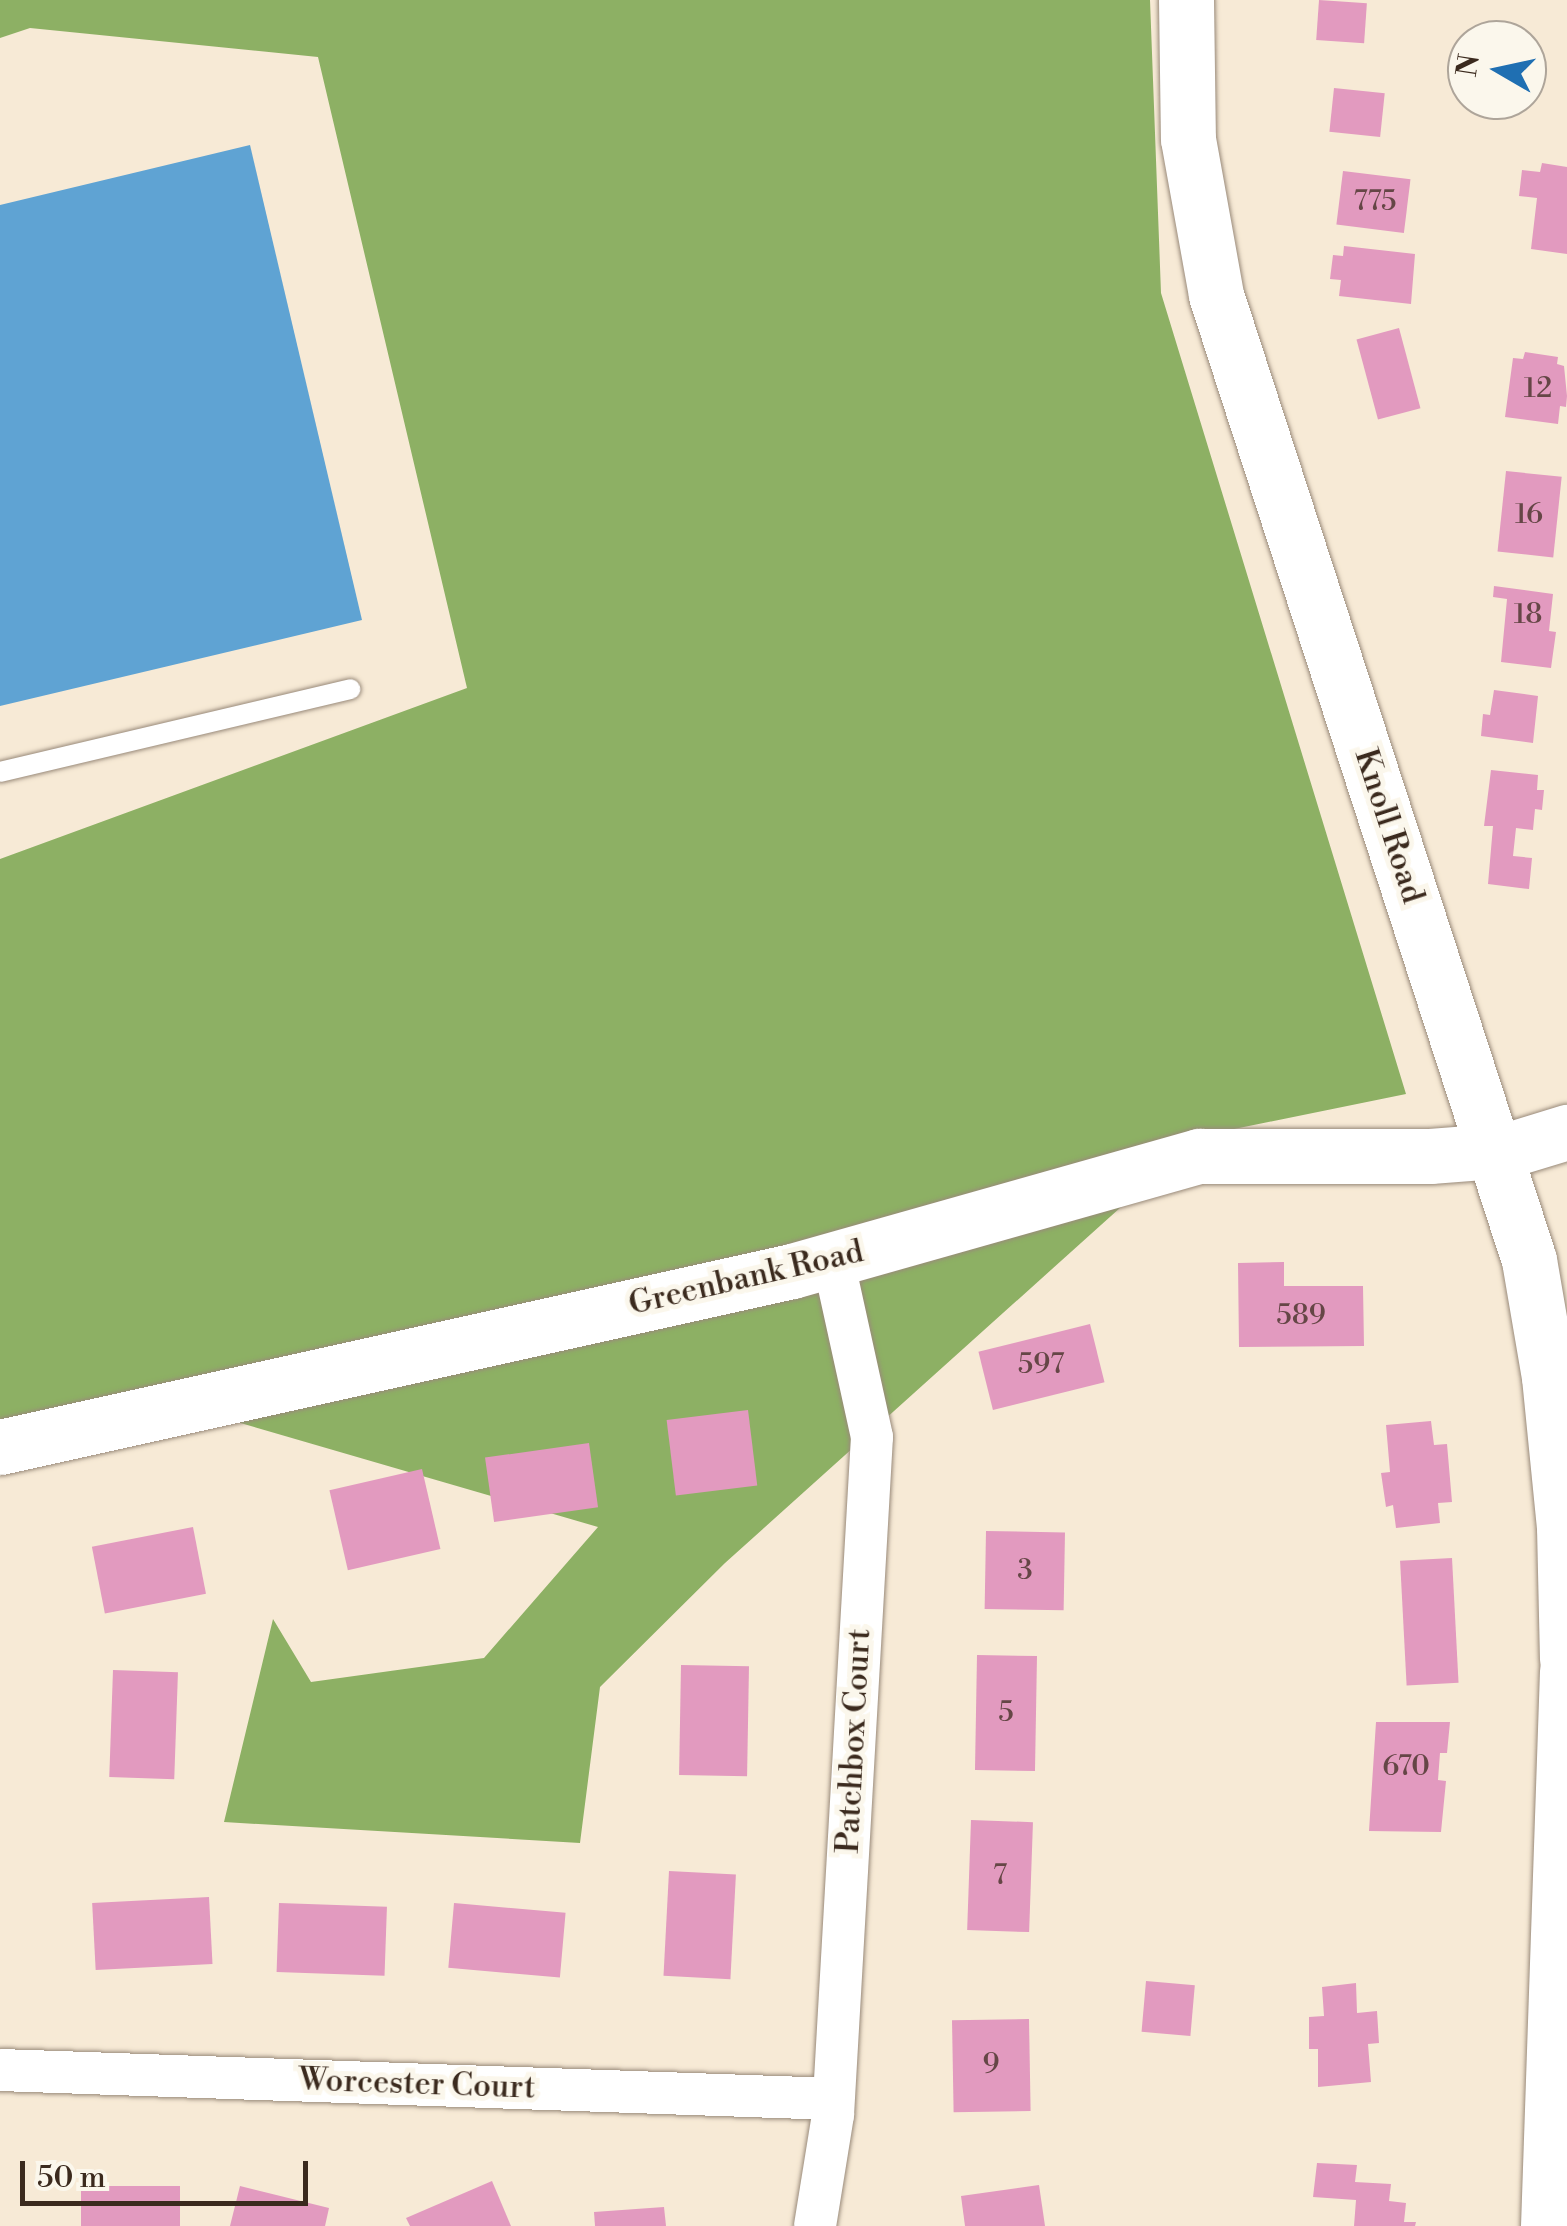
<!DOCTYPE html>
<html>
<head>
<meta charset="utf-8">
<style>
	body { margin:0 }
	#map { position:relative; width:1567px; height:2226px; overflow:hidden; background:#f7ead6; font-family:"Libre Bodoni",serif }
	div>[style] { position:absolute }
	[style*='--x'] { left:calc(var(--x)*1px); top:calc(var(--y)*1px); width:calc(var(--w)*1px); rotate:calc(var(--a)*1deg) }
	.forest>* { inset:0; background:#8db064 }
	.water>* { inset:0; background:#5fa3d3 }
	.building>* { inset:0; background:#e29abf; transform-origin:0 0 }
	.roads { filter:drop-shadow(0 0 2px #998a7a) drop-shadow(0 0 2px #998a7a) }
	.lane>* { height:20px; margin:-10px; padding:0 10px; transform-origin:10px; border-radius:10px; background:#fff }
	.street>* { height:42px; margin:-21px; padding:0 21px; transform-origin:21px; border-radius:21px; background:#fff }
	.secondary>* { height:55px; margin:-27.5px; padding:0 27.5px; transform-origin:27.5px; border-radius:27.5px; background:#fff }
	span { translate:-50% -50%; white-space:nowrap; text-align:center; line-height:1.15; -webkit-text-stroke:10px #fbf7ec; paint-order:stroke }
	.number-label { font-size:28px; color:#654646 }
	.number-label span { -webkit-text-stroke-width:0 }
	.street-label { font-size:32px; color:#3b2a1e }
	.north { position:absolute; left:1447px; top:20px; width:100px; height:100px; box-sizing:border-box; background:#fbf7ec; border:2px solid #aea59a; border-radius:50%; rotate:279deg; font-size:28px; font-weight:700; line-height:40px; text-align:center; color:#3b2a1e }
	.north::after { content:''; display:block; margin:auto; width:35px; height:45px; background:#1f6fb2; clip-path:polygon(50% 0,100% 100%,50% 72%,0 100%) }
	.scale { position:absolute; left:20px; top:2161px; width:288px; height:45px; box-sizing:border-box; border:5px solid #3b2a1e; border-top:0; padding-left:12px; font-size:30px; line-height:35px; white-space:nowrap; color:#3b2a1e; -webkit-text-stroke:8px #fbf7ec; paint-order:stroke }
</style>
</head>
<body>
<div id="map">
	<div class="forest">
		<div style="clip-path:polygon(0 0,1150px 0,1161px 293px,1406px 1094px,1200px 1136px,725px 1563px,600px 1687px,580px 1843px,224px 1822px,273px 1619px,311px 1682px,484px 1658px,598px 1527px,158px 1399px,0 1439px,0 859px,467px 688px,318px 57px,30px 28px,0 38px)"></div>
	</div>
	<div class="water">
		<div style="clip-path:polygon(250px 145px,362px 620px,0 706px,0 205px)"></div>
	</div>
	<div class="building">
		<div style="left:1319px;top:0;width:48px;height:40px;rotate:4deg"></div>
		<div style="left:1334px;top:88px;width:51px;height:44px;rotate:6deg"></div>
		<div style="clip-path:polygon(1542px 163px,1567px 167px,1567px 254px,1531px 249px,1537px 198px,1519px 196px,1522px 170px,1540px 172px)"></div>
		<div style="left:1343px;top:171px;width:68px;height:54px;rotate:7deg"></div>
		<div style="clip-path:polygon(1344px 246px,1415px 254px,1411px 304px,1339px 296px,1341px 280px,1330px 279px,1333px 255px,1343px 256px)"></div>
		<div style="left:1399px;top:328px;width:83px;height:44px;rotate:75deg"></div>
		<div style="clip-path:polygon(1525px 352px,1558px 357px,1557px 364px,1564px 366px,1567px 396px,1566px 407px,1560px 406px,1558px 424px,1505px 417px,1513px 358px,1523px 359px)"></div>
		<div style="left:1506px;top:471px;width:56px;height:81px;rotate:6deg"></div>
		<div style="clip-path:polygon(1494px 586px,1553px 594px,1549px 631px,1556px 632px,1551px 668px,1501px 662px,1507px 599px,1493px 597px)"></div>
		<div style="clip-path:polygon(1494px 690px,1538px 696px,1533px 743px,1481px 736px,1483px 714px,1490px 715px)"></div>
		<div style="clip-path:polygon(1491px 770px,1538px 775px,1537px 790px,1544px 790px,1542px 810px,1535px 809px,1533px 830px,1516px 828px,1513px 856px,1532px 858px,1529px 889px,1488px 884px,1493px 826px,1484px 826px)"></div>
		<div style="clip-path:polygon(1284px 1262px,1284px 1286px,1363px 1286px,1364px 1346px,1239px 1347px,1238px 1263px)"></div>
		<div style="left:1090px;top:1324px;width:60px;height:115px;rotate:76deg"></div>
		<div style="left:748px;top:1410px;width:76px;height:82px;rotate:83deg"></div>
		<div style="clip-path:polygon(1431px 1421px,1434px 1445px,1447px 1444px,1452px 1502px,1438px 1503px,1440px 1523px,1396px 1528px,1393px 1505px,1386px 1507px,1381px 1473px,1390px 1472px,1386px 1425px)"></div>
		<div style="left:589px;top:1443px;width:65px;height:105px;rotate:82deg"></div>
		<div style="left:422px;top:1469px;width:82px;height:95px;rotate:77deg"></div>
		<div style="left:193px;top:1527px;width:68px;height:103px;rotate:79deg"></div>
		<div style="left:986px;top:1531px;width:79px;height:78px;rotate:1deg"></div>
		<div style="left:1452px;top:1558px;width:125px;height:52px;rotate:87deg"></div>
		<div style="left:977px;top:1655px;width:60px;height:115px;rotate:1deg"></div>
		<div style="left:681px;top:1665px;width:68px;height:110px;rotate:1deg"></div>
		<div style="left:113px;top:1670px;width:65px;height:107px;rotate:2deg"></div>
		<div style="clip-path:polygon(1376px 1722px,1450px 1722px,1447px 1753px,1440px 1753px,1438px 1780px,1446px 1781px,1441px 1832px,1369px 1831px)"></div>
		<div style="left:971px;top:1820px;width:62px;height:110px;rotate:2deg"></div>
		<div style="left:669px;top:1871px;width:67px;height:105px;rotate:3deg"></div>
		<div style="left:209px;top:1897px;width:67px;height:117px;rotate:87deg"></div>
		<div style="left:279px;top:1903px;width:108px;height:69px;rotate:2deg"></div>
		<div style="left:454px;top:1903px;width:112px;height:65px;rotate:5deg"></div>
		<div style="left:1146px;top:1981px;width:49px;height:51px;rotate:5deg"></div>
		<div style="clip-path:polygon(1356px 1983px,1357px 2013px,1377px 2011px,1379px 2043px,1368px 2044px,1371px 2082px,1318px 2087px,1318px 2049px,1309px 2049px,1309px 2017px,1324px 2016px,1322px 1987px)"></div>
		<div style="left:1029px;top:2019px;width:92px;height:77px;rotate:89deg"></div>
		<div style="clip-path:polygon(1317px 2163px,1357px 2165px,1355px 2182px,1391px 2184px,1389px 2201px,1406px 2203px,1404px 2222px,1416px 2222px,1415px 2226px,1354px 2226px,1356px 2200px,1313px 2197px)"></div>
		<div style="clip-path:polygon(492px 2181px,511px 2226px,410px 2226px,406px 2218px)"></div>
		<div style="clip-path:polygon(1039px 2185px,1045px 2226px,965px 2226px,961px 2196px)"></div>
		<div style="left:81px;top:2186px;width:99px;height:40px"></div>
		<div style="clip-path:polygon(240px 2186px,329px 2208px,325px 2226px,230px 2226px)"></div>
		<div style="clip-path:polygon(664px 2207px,666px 2226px,595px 2226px,594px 2212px)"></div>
	</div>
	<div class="roads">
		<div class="lane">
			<div style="--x:0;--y:772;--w:360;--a:-13.3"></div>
		</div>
		<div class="street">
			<div style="--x:0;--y:2070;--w:834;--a:1.99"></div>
			<div style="--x:815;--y:2226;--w:112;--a:-80.8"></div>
			<div style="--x:833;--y:2115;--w:679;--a:-86.71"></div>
			<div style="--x:872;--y:1437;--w:181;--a:-102.4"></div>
		</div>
		<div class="secondary">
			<div style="--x:1186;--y:0;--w:139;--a:89.2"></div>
			<div style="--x:1188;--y:139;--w:158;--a:79.8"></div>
			<div style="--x:1216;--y:295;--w:1014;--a:72.03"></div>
			<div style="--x:1529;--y:1260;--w:119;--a:80.3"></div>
			<div style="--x:1549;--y:1377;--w:151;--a:84.3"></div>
			<div style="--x:1564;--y:1527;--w:132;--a:88.7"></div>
			<div style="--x:0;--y:1447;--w:811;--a:-12.53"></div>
			<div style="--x:792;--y:1271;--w:423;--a:-15.8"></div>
			<div style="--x:1199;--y:1156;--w:231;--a:0"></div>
			<div style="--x:1430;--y:1156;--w:78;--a:-4.4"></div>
			<div style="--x:1508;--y:1150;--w:62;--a:-17"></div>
			<div style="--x:1548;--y:2226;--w:555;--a:-88.04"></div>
		</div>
	</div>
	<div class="number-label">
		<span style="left:1375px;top:202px">775</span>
		<span style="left:1538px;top:389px">12</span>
		<span style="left:1529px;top:515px">16</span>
		<span style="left:1528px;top:615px">18</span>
		<span style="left:1301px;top:1316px">589</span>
		<span style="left:1041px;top:1365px">597</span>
		<span style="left:1025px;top:1571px">3</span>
		<span style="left:1006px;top:1713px">5</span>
		<span style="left:1406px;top:1767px">670</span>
		<span style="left:1000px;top:1876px">7</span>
		<span style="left:991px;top:2065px">9</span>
	</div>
	<div class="street-label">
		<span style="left:1389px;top:826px;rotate:72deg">Knoll Road</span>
		<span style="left:746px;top:1278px;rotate:-13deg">Greenbank Road</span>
		<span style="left:854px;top:1741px;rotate:-87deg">Patchbox Court</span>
		<span style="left:417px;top:2084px;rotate:2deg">Worcester Court</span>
	</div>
	<div class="north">N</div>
	<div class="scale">50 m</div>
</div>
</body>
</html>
